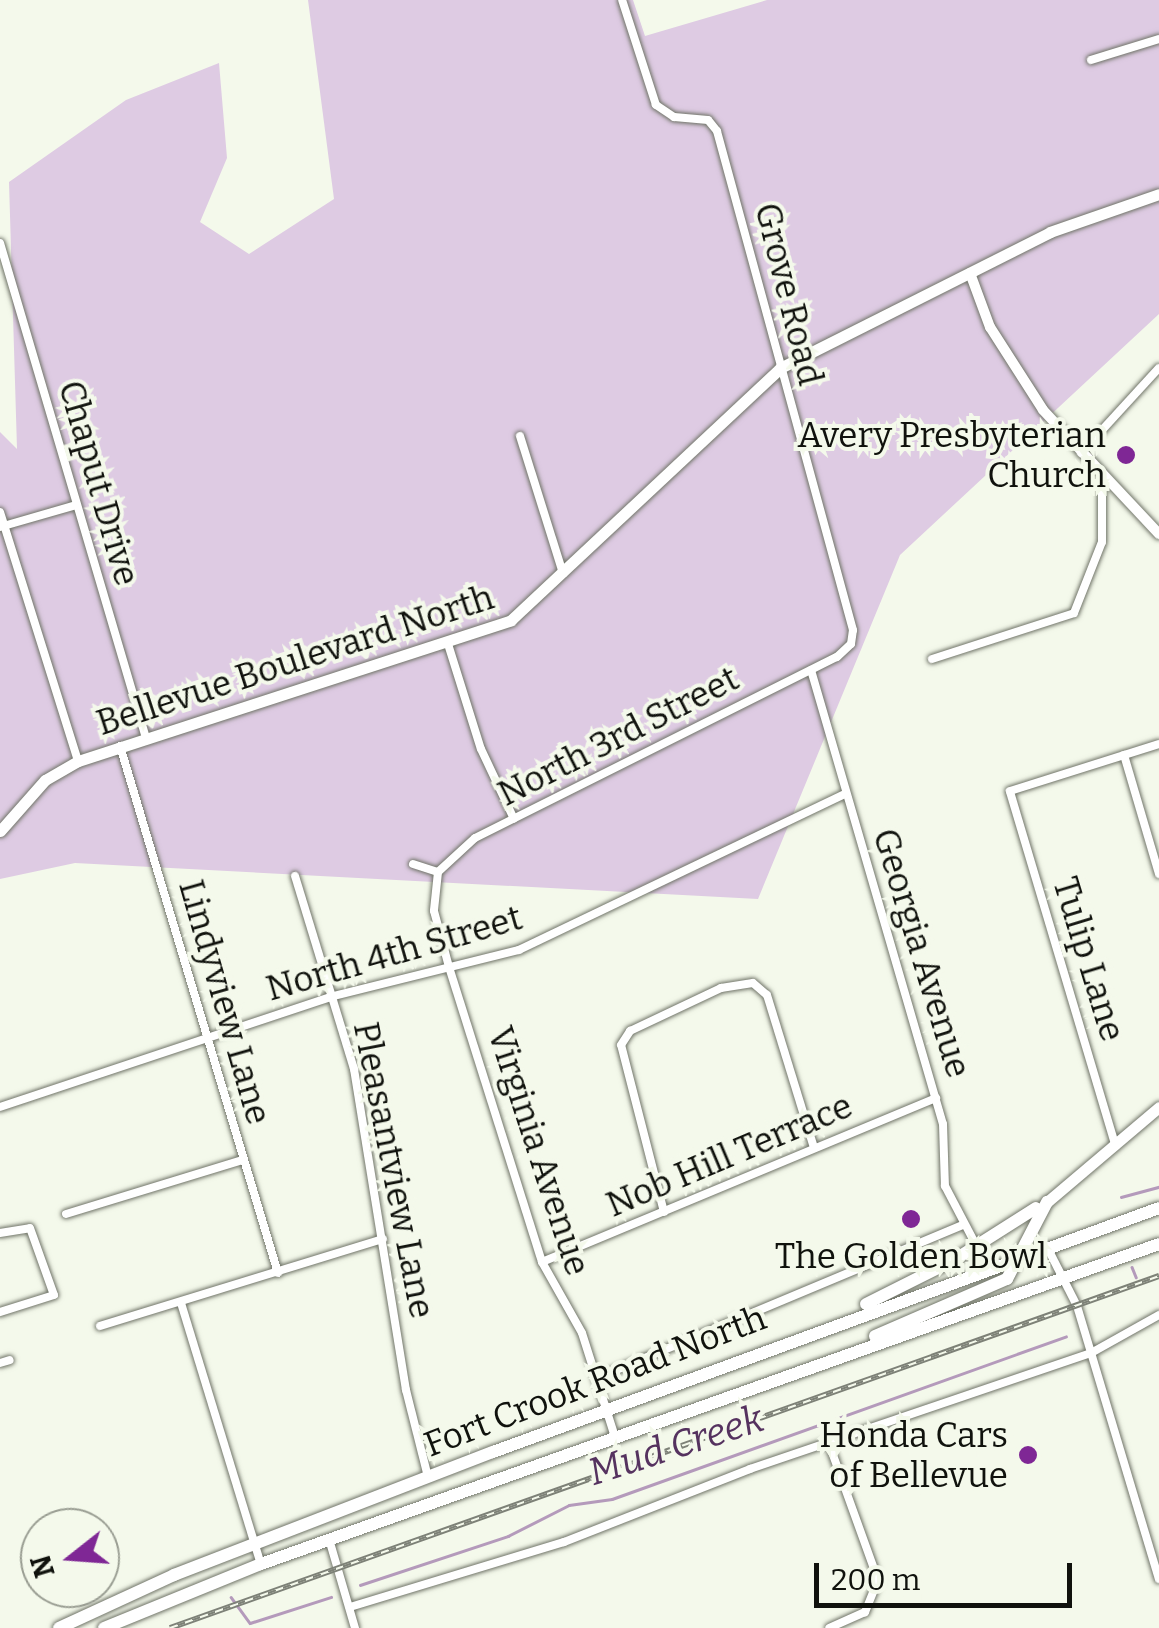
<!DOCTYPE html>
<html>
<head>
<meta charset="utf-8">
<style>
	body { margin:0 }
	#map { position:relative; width:1159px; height:1628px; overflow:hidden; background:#f4f9eb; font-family:Bitter,serif }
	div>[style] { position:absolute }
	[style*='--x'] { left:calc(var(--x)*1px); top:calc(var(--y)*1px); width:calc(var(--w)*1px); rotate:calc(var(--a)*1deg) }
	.green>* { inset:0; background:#decbe3 }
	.stream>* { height:2.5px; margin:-1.25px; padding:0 1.25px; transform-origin:1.25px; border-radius:1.25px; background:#b49abb }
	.roads { filter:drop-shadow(0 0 2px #707468) drop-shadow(0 0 2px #707468) }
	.minor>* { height:8px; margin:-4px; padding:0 4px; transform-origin:4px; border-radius:4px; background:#fff }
	.tertiary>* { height:10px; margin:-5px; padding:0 5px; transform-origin:5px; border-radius:5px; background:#fff }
	.secondary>* { height:11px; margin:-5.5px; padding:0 5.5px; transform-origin:5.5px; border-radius:5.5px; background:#fff }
	.primary>* { height:12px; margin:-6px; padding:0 6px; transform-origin:6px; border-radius:6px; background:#fff }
	.rail>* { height:6px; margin-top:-3px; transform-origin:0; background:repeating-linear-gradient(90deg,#f4f9eb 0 8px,#7d8177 0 16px); box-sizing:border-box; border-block:2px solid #7d8177 }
	.dots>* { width:28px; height:28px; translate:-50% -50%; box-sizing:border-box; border:5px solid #f4f9eb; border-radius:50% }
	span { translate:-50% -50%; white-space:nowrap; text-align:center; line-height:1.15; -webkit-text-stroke:8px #f4f9eb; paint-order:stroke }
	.street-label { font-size:35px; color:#10120d }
	.poi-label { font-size:35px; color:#10120d }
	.right { translate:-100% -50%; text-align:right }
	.water-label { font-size:38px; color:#55325f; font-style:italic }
	.north { position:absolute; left:20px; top:1508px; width:100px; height:100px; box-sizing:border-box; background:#f4f9eb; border:2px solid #999d92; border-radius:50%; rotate:253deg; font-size:28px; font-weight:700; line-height:40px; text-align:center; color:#10120d }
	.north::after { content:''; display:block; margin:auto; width:35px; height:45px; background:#7f2795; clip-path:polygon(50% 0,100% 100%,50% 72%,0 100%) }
	.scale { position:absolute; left:814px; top:1563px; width:258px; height:45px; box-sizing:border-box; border:5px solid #10120d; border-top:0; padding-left:12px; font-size:30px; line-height:35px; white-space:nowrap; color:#10120d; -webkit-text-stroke:8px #f4f9eb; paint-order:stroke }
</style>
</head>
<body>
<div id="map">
	<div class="green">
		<div style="clip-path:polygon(308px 0,633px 0,645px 36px,767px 0,1159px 0,1159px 314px,900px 555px,758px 899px,75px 863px,0 879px,0 432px,17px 449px,9px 182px,126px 100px,219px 63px,227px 158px,200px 222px,249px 254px,334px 199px)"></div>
	</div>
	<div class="stream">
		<div style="--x:1121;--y:1197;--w:39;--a:-15"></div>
		<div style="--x:1132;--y:1267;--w:11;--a:68"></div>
		<div style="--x:360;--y:1585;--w:156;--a:-18.3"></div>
		<div style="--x:508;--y:1536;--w:68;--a:-26.9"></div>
		<div style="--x:569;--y:1505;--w:43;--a:-7.9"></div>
		<div style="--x:612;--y:1499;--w:482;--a:-19.7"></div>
		<div style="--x:231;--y:1597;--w:32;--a:54"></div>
		<div style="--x:250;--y:1623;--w:85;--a:-17.8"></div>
	</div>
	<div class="roads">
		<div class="minor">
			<div style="--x:1091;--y:60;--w:71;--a:-17.2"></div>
			<div style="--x:0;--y:243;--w:516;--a:73.57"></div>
			<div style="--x:520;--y:436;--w:144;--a:72.6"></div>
			<div style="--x:1081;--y:453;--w:115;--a:-47.5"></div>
			<div style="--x:0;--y:512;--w:261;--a:72.6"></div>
			<div style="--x:0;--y:527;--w:79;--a:-16.1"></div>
			<div style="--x:448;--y:644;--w:110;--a:72.6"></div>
			<div style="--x:481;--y:749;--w:77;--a:64.8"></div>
			<div style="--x:932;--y:659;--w:149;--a:-17.9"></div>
			<div style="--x:1074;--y:613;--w:76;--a:-68.5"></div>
			<div style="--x:1102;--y:542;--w:65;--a:-90"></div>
			<div style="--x:811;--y:670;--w:473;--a:73.8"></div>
			<div style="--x:943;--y:1124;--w:62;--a:88.2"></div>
			<div style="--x:945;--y:1186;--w:69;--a:62.3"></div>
			<div style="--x:120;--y:746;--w:550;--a:73.31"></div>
			<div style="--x:1124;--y:755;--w:124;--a:73.6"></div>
			<div style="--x:413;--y:864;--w:26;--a:18"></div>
			<div style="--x:438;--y:872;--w:50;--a:-42.6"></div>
			<div style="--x:475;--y:838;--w:405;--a:-26.6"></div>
			<div style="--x:837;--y:657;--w:19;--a:-43"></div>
			<div style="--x:851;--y:644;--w:14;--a:-82"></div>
			<div style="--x:853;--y:630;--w:517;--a:-105.25"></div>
			<div style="--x:717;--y:131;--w:14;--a:-129"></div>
			<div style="--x:708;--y:120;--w:34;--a:-175"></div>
			<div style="--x:674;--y:117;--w:22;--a:-146"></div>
			<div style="--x:656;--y:105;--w:110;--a:-107.9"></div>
			<div style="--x:438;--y:872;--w:39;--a:96"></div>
			<div style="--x:434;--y:911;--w:58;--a:75"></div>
			<div style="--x:449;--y:967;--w:309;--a:72.5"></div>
			<div style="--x:542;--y:1262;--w:81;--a:60.6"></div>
			<div style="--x:582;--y:1333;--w:112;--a:72.4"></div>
			<div style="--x:295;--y:876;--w:202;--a:73"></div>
			<div style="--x:354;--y:1069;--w:325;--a:80.8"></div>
			<div style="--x:406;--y:1390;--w:90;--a:75.8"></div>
			<div style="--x:0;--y:1107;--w:348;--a:-18.4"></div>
			<div style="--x:330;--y:997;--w:195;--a:-14"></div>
			<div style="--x:519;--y:950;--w:361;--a:-25.6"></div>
			<div style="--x:1115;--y:1144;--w:368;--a:-106.6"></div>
			<div style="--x:1010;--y:791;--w:156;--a:-17.5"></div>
			<div style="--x:664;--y:1212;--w:172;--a:-104.4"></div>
			<div style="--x:621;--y:1045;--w:17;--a:-57"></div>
			<div style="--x:630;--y:1031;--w:101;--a:-25.3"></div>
			<div style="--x:721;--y:988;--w:32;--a:-9"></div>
			<div style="--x:753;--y:983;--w:18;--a:41"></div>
			<div style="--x:767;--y:995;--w:160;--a:72.9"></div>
			<div style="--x:66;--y:1214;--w:185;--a:-17"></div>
			<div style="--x:0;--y:1233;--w:30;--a:-9"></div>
			<div style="--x:30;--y:1228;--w:71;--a:70.3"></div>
			<div style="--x:54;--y:1295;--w:57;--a:162.5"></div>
			<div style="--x:1047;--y:1247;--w:66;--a:63"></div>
			<div style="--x:1077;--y:1306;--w:285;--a:73.3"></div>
			<div style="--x:542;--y:1262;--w:427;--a:-22.6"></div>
			<div style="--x:181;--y:1303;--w:273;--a:73"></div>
			<div style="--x:100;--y:1326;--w:296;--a:-17.1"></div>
			<div style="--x:0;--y:1363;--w:10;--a:-17"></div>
			<div style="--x:597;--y:1378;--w:397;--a:-22.7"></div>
			<div style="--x:828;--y:1441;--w:148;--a:70.2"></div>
			<div style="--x:878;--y:1580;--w:35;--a:112"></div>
			<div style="--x:865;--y:1612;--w:39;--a:156"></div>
			<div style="--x:329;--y:1539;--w:93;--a:73.7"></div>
			<div style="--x:350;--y:1607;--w:224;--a:-16.9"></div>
			<div style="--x:564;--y:1542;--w:200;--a:-21.4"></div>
			<div style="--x:750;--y:1469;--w:360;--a:-18.8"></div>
			<div style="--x:1091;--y:1353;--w:78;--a:-29.2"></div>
		</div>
		<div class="tertiary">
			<div style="--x:970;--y:273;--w:58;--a:69.7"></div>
			<div style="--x:990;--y:327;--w:98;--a:57.4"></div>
			<div style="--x:1043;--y:410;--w:170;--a:46.9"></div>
		</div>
		<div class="secondary">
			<div style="--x:0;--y:831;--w:68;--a:-48.6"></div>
			<div style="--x:45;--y:780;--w:38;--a:-30"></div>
			<div style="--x:78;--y:761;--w:455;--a:-18"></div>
			<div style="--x:511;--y:620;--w:369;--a:-43.1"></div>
			<div style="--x:780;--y:368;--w:302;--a:-26.7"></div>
			<div style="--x:1050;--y:232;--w:115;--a:-19.2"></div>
			<div style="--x:1047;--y:1202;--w:147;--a:-40.3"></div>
		</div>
		<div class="primary">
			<div style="--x:866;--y:1304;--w:98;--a:-26.6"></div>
			<div style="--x:954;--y:1260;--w:97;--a:-32.4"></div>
			<div style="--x:875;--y:1336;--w:144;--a:-23.4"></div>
			<div style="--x:1007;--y:1279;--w:87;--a:-62.5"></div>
			<div style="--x:59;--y:1628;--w:127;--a:-24.7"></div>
			<div style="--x:174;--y:1575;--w:342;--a:-21.1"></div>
			<div style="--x:493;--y:1452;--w:709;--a:-20.12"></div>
			<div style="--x:104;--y:1628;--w:170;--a:-22.2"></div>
			<div style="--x:261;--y:1564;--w:953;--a:-19.61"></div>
		</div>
	</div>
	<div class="rail">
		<div style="--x:170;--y:1628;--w:1050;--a:-19.59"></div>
	</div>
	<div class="dots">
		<div style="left:1126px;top:455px;background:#7f2795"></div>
		<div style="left:911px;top:1219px;background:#7f2795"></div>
		<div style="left:1028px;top:1455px;background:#7f2795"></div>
	</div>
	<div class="street-label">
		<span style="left:789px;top:294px;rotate:76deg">Grove Road</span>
		<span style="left:99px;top:483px;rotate:74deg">Chaput Drive</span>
		<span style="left:295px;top:660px;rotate:-18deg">Bellevue Boulevard North</span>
		<span style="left:618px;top:736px;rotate:-27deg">North 3rd Street</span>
		<span style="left:394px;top:953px;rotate:-16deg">North 4th Street</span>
		<span style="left:922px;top:953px;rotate:73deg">Georgia Avenue</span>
		<span style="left:1089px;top:959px;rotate:73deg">Tulip Lane</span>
		<span style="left:225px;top:1002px;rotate:74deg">Lindyview Lane</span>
		<span style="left:539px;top:1151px;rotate:72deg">Virginia Avenue</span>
		<span style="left:729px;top:1155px;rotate:-23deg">Nob Hill Terrace</span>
		<span style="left:394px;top:1170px;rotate:79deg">Pleasantview Lane</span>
		<span style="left:595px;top:1381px;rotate:-21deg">Fort Crook Road North</span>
	</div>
	<div class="poi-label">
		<span class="right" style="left:1106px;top:455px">Avery Presbyterian<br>Church</span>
		<span style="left:911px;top:1256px">The Golden Bowl</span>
		<span class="right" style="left:1008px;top:1455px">Honda Cars<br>of Bellevue</span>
	</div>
	<div class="water-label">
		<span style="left:676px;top:1446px;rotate:-18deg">Mud Creek</span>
	</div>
	<div class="north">N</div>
	<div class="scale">200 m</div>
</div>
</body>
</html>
